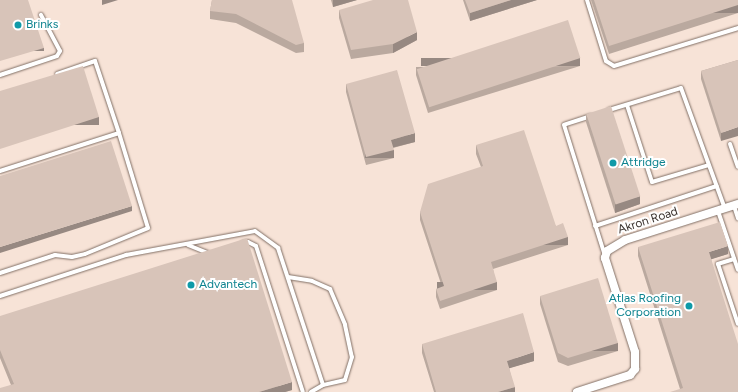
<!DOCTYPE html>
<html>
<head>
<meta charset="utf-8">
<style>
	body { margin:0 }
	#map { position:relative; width:738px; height:392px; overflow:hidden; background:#f7e3d7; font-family:Figtree,sans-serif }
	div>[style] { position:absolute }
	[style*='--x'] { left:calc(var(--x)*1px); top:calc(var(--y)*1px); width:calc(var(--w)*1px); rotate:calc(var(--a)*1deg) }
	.roads { filter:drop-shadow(0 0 1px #827066) drop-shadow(0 0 1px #827066) }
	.service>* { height:4px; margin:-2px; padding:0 2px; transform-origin:2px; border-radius:2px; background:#fff }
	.minor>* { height:8px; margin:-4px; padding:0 4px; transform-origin:4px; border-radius:4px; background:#fff }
	.wall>* { inset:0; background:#baa99f }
	.shaded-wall>* { inset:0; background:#978982; transform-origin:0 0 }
	.building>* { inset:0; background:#d8c4b9; transform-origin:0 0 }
	.dots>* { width:11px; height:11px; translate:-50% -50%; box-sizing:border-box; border:2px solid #fff; border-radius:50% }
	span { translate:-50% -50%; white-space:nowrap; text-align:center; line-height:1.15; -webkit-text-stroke:4px #fff; paint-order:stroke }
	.culture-label { font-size:12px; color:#0d838f }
	.left { translate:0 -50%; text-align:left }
	.right { translate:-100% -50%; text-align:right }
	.street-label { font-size:12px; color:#3b332f }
</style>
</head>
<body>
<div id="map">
	<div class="roads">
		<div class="service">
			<div style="--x:587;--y:0;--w:64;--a:72.7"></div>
			<div style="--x:606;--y:61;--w:9;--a:32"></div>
			<div style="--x:614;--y:66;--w:130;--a:-17"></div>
			<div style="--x:0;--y:75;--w:60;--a:-18.4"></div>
			<div style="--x:57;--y:56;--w:6;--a:-59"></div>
			<div style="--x:60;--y:51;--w:41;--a:-117.8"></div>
			<div style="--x:627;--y:105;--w:81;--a:72"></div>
			<div style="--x:652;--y:182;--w:59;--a:-16.6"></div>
			<div style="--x:609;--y:110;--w:75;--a:-17"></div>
			<div style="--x:681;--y:88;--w:129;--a:70"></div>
			<div style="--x:591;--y:116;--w:28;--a:162"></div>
			<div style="--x:564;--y:125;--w:137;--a:72.6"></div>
			<div style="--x:730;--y:144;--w:24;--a:71"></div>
			<div style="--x:0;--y:171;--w:125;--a:-17.7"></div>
			<div style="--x:119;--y:133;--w:76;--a:-108.4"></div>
			<div style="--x:95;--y:61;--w:40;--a:161.1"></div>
			<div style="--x:734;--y:206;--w:13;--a:72"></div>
			<div style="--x:718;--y:211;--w:62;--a:71.3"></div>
			<div style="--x:595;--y:226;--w:128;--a:-18.2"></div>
			<div style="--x:243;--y:243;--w:5;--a:-11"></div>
			<div style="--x:248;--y:242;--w:9;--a:27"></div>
			<div style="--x:256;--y:246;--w:153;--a:72.2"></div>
			<div style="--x:188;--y:245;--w:22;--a:22"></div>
			<div style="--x:734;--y:259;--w:17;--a:163"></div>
			<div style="--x:718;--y:264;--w:63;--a:71.6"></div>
			<div style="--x:0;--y:273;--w:58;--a:-18.1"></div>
			<div style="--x:55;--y:255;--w:17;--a:7"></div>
			<div style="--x:72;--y:257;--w:13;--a:-13"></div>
			<div style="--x:85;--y:254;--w:68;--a:-22.4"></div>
			<div style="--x:148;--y:228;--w:99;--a:-107"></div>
			<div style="--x:288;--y:277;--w:24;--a:9"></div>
			<div style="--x:312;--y:281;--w:20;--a:24"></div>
			<div style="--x:330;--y:289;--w:39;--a:67"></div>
			<div style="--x:345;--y:325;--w:33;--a:78"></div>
			<div style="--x:352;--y:357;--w:24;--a:107"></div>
			<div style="--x:345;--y:380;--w:23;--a:167"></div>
			<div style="--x:323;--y:385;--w:14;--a:150"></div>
			<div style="--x:0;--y:296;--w:133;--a:-18"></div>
			<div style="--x:126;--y:255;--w:131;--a:-10.5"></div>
			<div style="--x:255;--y:231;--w:29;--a:36"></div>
			<div style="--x:278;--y:248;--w:144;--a:71.8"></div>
		</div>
		<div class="minor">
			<div style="--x:577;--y:392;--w:56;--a:-17.8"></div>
			<div style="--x:630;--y:375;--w:8;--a:-50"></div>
			<div style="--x:635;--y:369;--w:17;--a:-90"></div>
			<div style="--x:635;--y:352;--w:99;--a:-107.7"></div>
			<div style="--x:605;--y:258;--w:7;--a:-74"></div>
			<div style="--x:607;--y:251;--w:21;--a:-31"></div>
			<div style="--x:625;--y:240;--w:119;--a:-17.7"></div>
		</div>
	</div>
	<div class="wall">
		<div style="clip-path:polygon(212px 0,304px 43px,304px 52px,296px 53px,236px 23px,210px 19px,210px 11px)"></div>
		<div style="clip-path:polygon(331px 0,357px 0,333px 7px)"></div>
		<div style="clip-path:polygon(463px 0,537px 0,470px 21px)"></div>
		<div style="clip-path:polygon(591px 0,738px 0,738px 13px,609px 54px)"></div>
		<div style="clip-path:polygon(339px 10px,417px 40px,393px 53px,351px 59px,339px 18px)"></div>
		<div style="clip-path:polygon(738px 60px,721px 141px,701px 79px,701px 71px)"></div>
		<div style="clip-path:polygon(580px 66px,428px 113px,416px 75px,416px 67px)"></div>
		<div style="clip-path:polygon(346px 84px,415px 142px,393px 148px,394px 158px,366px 165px,346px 92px)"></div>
		<div style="clip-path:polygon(586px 114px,640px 204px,615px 213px,586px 122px)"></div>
		<div style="clip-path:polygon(476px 145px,556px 226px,568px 245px,493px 269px,497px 290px,440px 309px,436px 297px,436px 289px,442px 287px,420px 220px,420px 212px,481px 167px,476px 154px)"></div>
		<div style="clip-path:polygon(638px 247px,728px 254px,711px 259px,738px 392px,680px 389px,638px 256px)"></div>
		<div style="clip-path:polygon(540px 296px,618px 351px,568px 366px,558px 362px,540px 304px)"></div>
		<div style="clip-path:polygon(0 316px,292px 390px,285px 392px,0 392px,11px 385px,0 358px)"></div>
		<div style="clip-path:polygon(422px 344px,534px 361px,509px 368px,515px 392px,434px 392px,422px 353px)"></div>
	</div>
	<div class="shaded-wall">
		<div style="clip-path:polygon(102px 0,118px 0,102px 5px)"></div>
		<div style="clip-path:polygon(333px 0,357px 0,333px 7px)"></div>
		<div style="clip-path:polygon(511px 0,537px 0,470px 21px,470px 13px)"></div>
		<div style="left:738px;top:5px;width:8px;height:135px;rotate:90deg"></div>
		<div style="clip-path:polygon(417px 32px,417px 40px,393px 53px,393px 44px)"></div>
		<div style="left:44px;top:48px;width:3px;height:46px;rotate:90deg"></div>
		<div style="left:580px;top:58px;width:8px;height:159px;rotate:90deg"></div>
		<div style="left:99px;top:117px;width:8px;height:104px;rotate:90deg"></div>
		<div style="clip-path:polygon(738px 127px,738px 136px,721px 141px,721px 133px)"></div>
		<div style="clip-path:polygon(415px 133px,415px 142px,391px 148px,391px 140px)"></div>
		<div style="left:394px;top:150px;width:8px;height:29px;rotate:90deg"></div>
		<div style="clip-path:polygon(640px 196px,640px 204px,615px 213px,615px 204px)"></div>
		<div style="clip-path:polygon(132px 206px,132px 211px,0 253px,0 247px)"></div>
		<div style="left:568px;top:237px;width:8px;height:81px;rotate:90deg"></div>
		<div style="clip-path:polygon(728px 246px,728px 254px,709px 260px,709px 252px)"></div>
		<div style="left:497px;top:282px;width:8px;height:60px;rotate:90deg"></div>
		<div style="left:618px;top:343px;width:8px;height:52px;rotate:90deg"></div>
		<div style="clip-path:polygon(534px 352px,534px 361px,507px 369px,507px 361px)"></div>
		<div style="clip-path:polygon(292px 382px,292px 390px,285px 392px,259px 392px)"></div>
		<div style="clip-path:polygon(515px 387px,515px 392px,498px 392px)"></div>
	</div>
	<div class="building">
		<div style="clip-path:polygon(0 0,28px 0,44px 48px,0 61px)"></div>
		<div style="clip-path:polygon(212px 0,292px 0,304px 43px,296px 45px,236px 14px,210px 11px)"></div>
		<div style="clip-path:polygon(373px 0,408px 0,417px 32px,393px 44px,351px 50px,339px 10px)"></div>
		<div style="clip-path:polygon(465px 0,511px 0,470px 13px)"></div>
		<div style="clip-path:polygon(594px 0,738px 0,738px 5px,609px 46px)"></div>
		<div style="left:568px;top:20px;width:40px;height:159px;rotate:72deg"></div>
		<div style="clip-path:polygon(738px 60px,738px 127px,721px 133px,701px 71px)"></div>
		<div style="clip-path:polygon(83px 66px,99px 117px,0 149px,0 91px)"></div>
		<div style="clip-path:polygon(397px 70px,415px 133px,391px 140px,394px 150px,366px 157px,346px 84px)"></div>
		<div style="left:611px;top:106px;width:95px;height:26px;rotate:72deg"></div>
		<div style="clip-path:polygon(524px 130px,556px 226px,563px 223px,568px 237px,491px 262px,497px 282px,440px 301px,436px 289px,444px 286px,420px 212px,428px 184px,483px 166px,476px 145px)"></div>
		<div style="clip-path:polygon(111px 141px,132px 206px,0 247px,0 176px)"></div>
		<div style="clip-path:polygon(720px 222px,728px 246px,709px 252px,738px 344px,738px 392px,670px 392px,683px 388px,638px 247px)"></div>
		<div style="clip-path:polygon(247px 238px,292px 382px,259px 392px,0 392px,0 388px,14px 384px,0 350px,0 316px)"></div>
		<div style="clip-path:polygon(598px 278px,618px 343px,568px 358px,558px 353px,540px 296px)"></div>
		<div style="clip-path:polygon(523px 313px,534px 352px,507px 361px,515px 387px,498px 392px,436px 392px,422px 344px)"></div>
	</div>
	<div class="dots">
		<div style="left:18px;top:25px;background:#0f9aa8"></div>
		<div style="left:613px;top:163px;background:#0f9aa8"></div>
		<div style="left:191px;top:285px;background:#0f9aa8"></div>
		<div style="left:689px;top:306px;background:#0f9aa8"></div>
	</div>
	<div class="culture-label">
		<span class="left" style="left:26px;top:25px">Brinks</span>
		<span class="left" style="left:621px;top:163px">Attridge</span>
		<span class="left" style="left:199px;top:285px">Advantech</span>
		<span class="right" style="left:681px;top:306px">Atlas Roofing<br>Corporation</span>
	</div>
	<div class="street-label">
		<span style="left:648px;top:221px;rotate:-18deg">Akron Road</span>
	</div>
</div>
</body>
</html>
